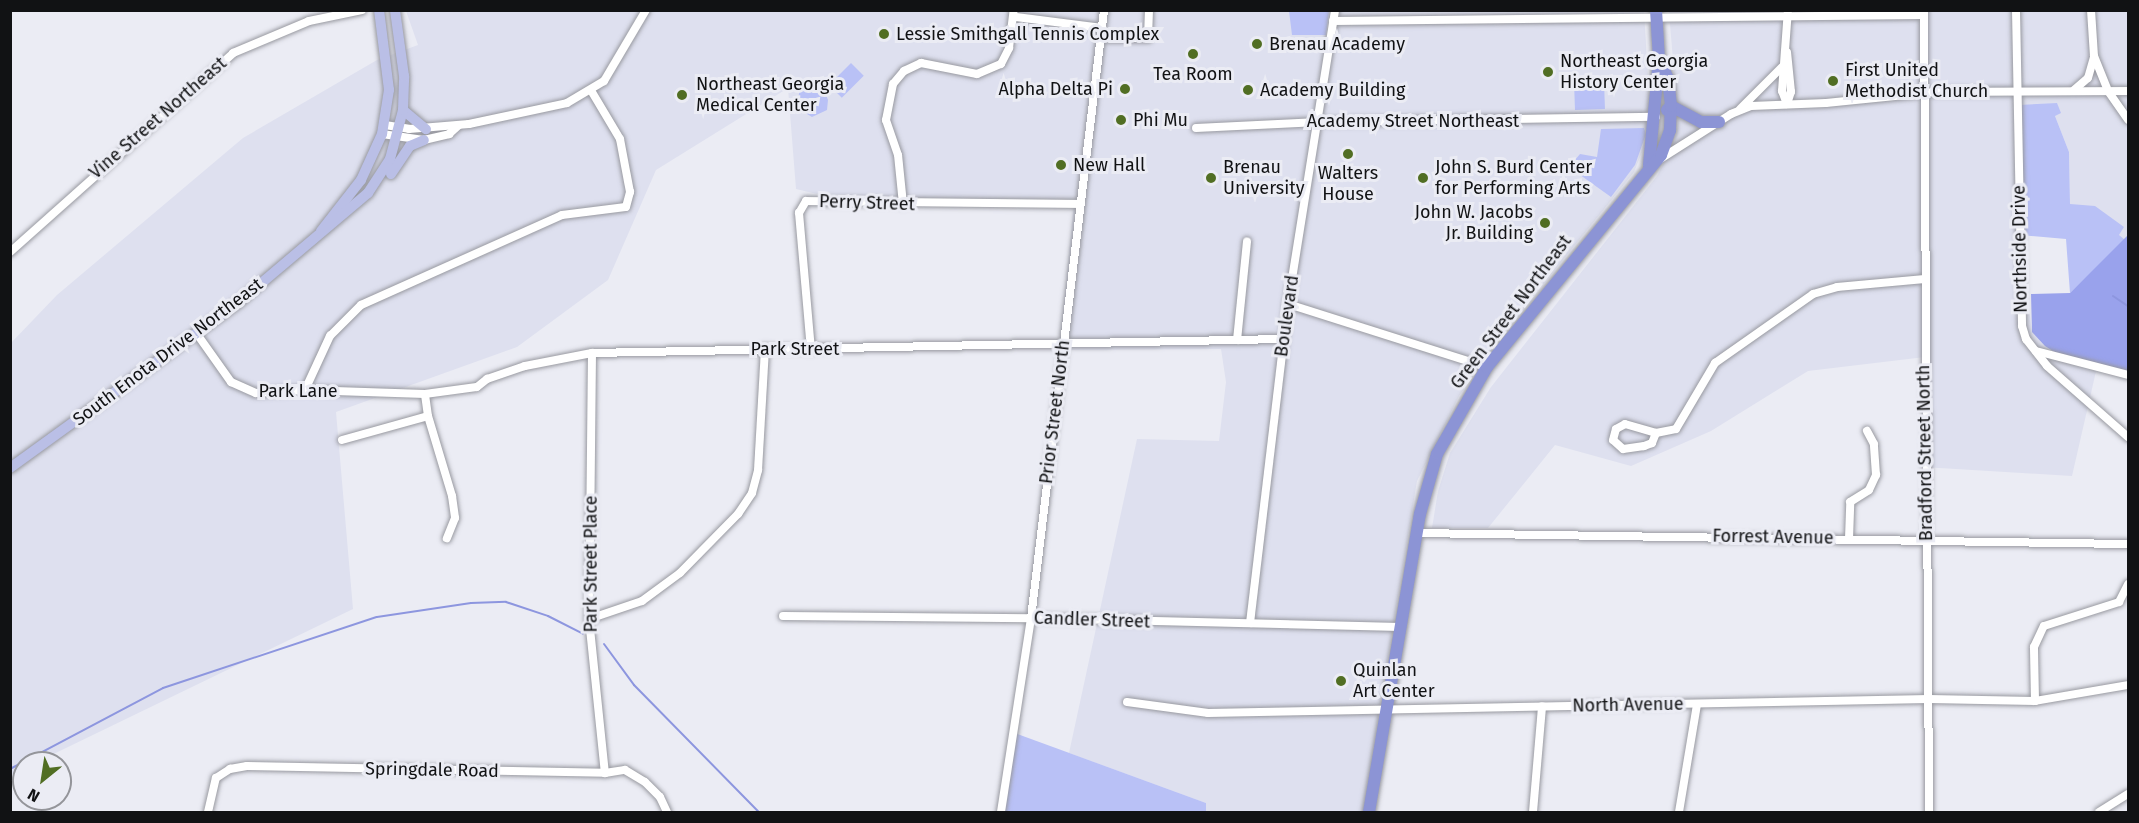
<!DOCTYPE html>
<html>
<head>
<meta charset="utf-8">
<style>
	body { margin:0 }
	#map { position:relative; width:2139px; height:823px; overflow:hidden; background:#ebecf4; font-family:"Fira Sans",sans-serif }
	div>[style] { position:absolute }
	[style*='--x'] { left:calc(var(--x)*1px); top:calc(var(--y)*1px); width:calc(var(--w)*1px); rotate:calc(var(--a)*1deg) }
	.built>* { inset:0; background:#dee0ef }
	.green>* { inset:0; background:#b9c1f6; transform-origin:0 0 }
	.forest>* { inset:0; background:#99a2ec }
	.stream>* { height:2px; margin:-1px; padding:0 1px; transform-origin:1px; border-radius:1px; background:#8d96df }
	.roads { filter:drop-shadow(0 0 2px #9899a0) drop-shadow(0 0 2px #9899a0) }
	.minor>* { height:8px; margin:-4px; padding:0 4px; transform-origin:4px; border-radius:4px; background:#fff }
	.major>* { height:10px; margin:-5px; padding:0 5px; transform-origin:5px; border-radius:5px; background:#babfe6 }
	.highway>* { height:12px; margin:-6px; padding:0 6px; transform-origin:6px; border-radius:6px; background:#8c94d5 }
	.dots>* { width:16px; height:16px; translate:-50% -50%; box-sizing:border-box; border:3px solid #ebecf4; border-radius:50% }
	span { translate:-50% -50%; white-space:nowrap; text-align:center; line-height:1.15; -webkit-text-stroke:6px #ebecf4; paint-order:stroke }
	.poi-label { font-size:18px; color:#111214 }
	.left { translate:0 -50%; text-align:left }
	.right { translate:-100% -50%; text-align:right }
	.street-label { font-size:18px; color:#111214 }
	.frame { position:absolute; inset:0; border:12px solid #111214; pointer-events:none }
	.north { position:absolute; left:12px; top:751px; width:60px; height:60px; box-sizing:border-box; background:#ebecf4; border:2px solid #94959a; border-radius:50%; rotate:210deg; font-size:16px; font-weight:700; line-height:24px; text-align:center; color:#111214 }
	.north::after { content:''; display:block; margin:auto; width:21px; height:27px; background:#516e23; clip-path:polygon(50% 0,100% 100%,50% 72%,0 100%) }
</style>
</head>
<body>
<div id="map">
	<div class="built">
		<div style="clip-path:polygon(406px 11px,1644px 11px,1650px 112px,1648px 137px,1634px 172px,1503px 334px,1459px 396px,1417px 481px,1379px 710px,1366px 812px,1206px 812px,1206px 803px,1069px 753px,1137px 439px,1219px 441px,1226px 382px,1221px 349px,1059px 350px,1074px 203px,830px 197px,796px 189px,788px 88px,656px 170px,608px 280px,517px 347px,336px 412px,353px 609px,35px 763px,24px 763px,24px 768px,11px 775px,10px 344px,57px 295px,243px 138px,377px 60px,418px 45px)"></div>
		<div style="clip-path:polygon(1669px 11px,2128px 11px,2128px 235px,2125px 240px,2118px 236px,2124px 227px,2070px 205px,2069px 152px,2055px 116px,2057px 103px,2020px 235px,2032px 332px,2097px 367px,2072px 476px,1923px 467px,1925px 357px,1808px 371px,1711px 431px,1631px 466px,1555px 445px,1488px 528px,1432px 528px,1438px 491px,1450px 453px,1491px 387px,1657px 176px,1675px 141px,1678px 124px)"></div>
	</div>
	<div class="green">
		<div style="clip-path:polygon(1289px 11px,1329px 11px,1326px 35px,1292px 35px)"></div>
		<div style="left:851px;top:63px;width:18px;height:31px;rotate:45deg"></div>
		<div style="left:1604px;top:81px;width:28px;height:30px;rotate:88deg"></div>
		<div style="clip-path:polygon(806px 84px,824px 89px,828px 100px,827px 110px,812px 117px,797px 108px,800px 86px)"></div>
		<div style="clip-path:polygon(2057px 103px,2061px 113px,2055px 116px,2069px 152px,2070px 204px,2095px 206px,2124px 227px,2119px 235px,2125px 240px,2070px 293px,2066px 239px,2020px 235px,2018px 105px)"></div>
		<div style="clip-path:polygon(1644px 128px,1646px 134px,1635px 165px,1611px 197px,1569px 167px,1580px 154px,1597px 157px,1601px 129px)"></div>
		<div style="clip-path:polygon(1012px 732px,1206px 803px,1206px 812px,998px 812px)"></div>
	</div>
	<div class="forest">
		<div style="clip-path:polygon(2128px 235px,2128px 376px,2062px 357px,2045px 346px,2032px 332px,2031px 294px,2070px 293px)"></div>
	</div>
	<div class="stream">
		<div style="--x:2113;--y:296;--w:18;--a:34"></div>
		<div style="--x:604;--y:644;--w:51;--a:53.8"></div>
		<div style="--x:634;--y:685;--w:178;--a:45.5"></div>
		<div style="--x:10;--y:769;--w:173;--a:-27.9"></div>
		<div style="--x:163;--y:688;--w:225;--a:-18.4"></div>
		<div style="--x:377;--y:617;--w:95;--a:-8.5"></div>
		<div style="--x:471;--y:603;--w:35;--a:-2"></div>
		<div style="--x:506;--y:602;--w:44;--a:18.4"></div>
		<div style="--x:548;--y:616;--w:39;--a:27"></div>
	</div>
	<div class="roads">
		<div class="minor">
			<div style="--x:1924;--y:10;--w:802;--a:89.64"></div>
			<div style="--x:2016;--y:10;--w:316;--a:88.9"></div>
			<div style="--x:2022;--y:326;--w:14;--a:73"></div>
			<div style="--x:2026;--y:339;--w:34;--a:52"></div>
			<div style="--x:2047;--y:366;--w:108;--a:41.2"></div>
			<div style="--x:2091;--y:10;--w:46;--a:86.3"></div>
			<div style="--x:2094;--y:56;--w:38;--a:68"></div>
			<div style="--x:2108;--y:91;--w:35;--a:55"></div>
			<div style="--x:1016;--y:17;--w:87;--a:7.3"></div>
			<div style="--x:1333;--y:21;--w:590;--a:-0.58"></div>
			<div style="--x:1101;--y:38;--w:47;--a:0"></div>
			<div style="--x:1148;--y:38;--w:28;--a:-88"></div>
			<div style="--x:2074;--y:90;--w:18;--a:-41"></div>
			<div style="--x:2088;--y:78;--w:22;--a:-74"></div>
			<div style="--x:1787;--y:104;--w:14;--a:-111"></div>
			<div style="--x:1782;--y:91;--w:81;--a:-85.8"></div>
			<div style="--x:1787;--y:104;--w:13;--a:-72"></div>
			<div style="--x:1791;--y:92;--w:40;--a:-95.7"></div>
			<div style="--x:1740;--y:109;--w:59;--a:-45"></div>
			<div style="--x:385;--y:125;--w:24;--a:9"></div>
			<div style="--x:409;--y:129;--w:60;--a:-4.8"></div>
			<div style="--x:469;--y:124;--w:100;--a:-12.1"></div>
			<div style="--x:567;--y:103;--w:43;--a:-30.7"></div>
			<div style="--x:604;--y:81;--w:82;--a:-59.4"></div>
			<div style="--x:1196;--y:128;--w:123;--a:-2.8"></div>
			<div style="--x:1319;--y:122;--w:337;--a:-0.9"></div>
			<div style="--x:382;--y:134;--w:42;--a:8.1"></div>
			<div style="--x:424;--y:140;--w:26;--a:-13"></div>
			<div style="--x:449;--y:134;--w:13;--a:-42"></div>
			<div style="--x:1657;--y:161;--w:88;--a:-32.4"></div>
			<div style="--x:1731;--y:114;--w:22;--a:-22"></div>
			<div style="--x:1751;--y:106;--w:75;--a:-2.3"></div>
			<div style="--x:1826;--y:103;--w:109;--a:-5.8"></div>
			<div style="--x:1934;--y:92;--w:194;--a:-0.3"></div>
			<div style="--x:903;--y:204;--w:49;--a:-95.8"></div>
			<div style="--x:898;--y:155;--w:37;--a:-109"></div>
			<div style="--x:886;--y:120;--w:37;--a:-79"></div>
			<div style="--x:893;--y:84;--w:17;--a:-50"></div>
			<div style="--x:904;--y:71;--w:19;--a:-25"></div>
			<div style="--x:921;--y:63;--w:57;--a:11.1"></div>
			<div style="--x:977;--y:74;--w:26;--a:-23"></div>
			<div style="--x:1001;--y:64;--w:18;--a:-63"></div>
			<div style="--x:1009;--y:48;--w:38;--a:-83"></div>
			<div style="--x:10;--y:252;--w:299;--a:-41.7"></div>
			<div style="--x:233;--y:53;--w:82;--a:-22.8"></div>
			<div style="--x:309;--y:21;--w:54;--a:-11.7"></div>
			<div style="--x:1288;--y:304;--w:209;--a:17.6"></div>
			<div style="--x:197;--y:334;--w:59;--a:54.7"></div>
			<div style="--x:231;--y:382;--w:27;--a:24"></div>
			<div style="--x:256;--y:393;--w:49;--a:-3.5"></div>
			<div style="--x:305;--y:390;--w:120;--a:1.9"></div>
			<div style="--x:1237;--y:340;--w:99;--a:-84.2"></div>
			<div style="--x:811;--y:350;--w:138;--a:-95"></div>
			<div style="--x:799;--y:213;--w:14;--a:-60"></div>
			<div style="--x:806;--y:201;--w:274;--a:0.6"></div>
			<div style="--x:2036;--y:351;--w:95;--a:14.6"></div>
			<div style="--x:592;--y:353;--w:266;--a:90.6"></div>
			<div style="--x:589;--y:619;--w:155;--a:84.1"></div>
			<div style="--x:305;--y:390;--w:60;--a:-65.2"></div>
			<div style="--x:330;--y:336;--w:44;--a:-45"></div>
			<div style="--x:361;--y:305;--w:220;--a:-24.1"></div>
			<div style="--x:562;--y:215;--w:64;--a:-7.1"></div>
			<div style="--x:626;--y:207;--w:16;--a:-75"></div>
			<div style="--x:630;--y:192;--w:54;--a:-100.7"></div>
			<div style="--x:620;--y:139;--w:55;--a:-120.8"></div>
			<div style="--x:428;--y:416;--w:84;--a:73.3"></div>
			<div style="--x:452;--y:496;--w:22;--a:82"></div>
			<div style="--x:455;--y:518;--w:22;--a:112"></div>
			<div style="--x:1656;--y:433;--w:11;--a:112"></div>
			<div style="--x:1652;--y:443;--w:9;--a:159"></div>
			<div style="--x:1644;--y:446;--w:21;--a:172"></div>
			<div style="--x:1623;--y:449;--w:13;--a:-138"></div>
			<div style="--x:1613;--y:440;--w:11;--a:-75"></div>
			<div style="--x:1616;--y:429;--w:10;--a:-29"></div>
			<div style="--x:1625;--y:424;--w:32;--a:16"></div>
			<div style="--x:1656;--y:433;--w:20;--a:-11"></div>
			<div style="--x:1676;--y:429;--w:77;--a:-59.4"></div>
			<div style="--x:1715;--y:363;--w:120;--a:-35.1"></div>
			<div style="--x:1813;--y:294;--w:25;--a:-16"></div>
			<div style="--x:1837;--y:287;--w:88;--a:-5.2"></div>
			<div style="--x:342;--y:440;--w:89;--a:-15.6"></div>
			<div style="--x:428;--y:416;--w:22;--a:-98"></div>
			<div style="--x:425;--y:394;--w:52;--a:-7.7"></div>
			<div style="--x:477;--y:387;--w:13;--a:-39"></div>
			<div style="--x:487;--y:379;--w:40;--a:-18.9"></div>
			<div style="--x:525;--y:366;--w:68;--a:-11"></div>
			<div style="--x:592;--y:353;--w:691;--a:-1.16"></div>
			<div style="--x:1417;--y:533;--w:711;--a:0.89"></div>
			<div style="--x:1849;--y:539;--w:37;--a:-88"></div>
			<div style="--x:1850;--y:502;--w:22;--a:-32"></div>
			<div style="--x:1869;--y:490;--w:17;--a:-65"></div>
			<div style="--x:1876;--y:475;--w:31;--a:-94"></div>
			<div style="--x:1874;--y:444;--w:15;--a:-118"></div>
			<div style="--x:783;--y:616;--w:248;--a:0.5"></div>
			<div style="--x:1031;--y:618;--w:369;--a:1.4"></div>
			<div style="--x:589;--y:619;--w:56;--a:-18.8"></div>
			<div style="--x:642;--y:601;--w:47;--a:-36.4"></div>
			<div style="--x:680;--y:573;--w:83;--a:-45.5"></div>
			<div style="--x:738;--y:514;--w:25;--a:-56"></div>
			<div style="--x:752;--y:493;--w:24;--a:-75"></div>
			<div style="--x:758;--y:470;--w:122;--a:-86.7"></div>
			<div style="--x:1250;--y:623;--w:321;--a:-83.2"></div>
			<div style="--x:1288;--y:304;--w:298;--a:-80.9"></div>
			<div style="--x:2035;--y:701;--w:54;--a:-91.1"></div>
			<div style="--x:2034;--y:647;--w:23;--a:-65"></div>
			<div style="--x:2044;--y:626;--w:79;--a:-17.7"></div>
			<div style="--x:2119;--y:602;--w:20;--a:-63"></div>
			<div style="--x:1127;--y:702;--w:82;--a:7.7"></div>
			<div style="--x:1208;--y:713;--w:721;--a:-1.11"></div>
			<div style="--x:1929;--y:699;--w:106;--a:1.1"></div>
			<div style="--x:2035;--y:701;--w:94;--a:-9.8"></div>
			<div style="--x:208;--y:812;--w:35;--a:-77"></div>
			<div style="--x:216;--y:778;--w:17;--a:-33"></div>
			<div style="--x:230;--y:769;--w:17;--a:-10"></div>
			<div style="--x:247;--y:766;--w:358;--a:1.1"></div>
			<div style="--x:605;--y:773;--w:20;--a:-9"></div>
			<div style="--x:625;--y:770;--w:23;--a:31"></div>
			<div style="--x:645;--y:782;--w:21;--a:45"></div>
			<div style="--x:660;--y:797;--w:17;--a:65"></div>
			<div style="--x:1001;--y:812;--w:196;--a:-81.2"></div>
			<div style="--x:1031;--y:618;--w:612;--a:-83.15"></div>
			<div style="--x:1533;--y:812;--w:106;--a:-85.1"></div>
			<div style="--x:1679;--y:812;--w:109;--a:-80.5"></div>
			<div style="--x:2099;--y:812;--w:34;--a:-32"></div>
		</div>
		<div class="major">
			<div style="--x:403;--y:110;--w:30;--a:40"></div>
			<div style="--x:391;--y:174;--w:34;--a:-56"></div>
			<div style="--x:410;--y:146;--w:15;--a:-23"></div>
			<div style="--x:321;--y:231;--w:65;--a:-51.9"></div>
			<div style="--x:361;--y:180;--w:51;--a:-65.5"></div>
			<div style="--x:382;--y:134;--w:45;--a:-81"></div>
			<div style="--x:389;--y:90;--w:81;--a:-97.1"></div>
			<div style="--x:10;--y:468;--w:283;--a:-35.9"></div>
			<div style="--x:239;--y:302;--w:169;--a:-40.2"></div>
			<div style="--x:368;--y:193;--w:40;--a:-57.1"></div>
			<div style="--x:390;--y:159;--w:51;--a:-75.1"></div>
			<div style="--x:403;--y:110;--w:34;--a:-88"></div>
			<div style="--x:404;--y:76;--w:67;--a:-97.8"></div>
		</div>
		<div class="highway">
			<div style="--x:1667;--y:110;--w:6;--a:-45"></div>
			<div style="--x:1671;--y:106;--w:34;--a:28"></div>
			<div style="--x:1701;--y:122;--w:18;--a:0"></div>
			<div style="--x:1649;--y:165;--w:106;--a:-84.6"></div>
			<div style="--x:1659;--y:59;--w:49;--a:-93.5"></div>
			<div style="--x:1369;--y:812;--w:302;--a:-80.3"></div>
			<div style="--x:1420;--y:514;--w:62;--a:-74.2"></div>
			<div style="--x:1437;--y:454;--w:100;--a:-60.1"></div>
			<div style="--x:1487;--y:367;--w:274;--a:-50.6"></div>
			<div style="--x:1661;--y:155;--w:27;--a:-70"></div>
			<div style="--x:1670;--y:130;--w:24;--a:-88"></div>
			<div style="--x:1671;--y:106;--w:27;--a:-96"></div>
			<div style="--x:1668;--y:79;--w:22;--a:-114"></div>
		</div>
	</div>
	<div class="dots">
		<div style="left:884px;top:34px;background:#516e23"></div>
		<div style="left:1257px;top:44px;background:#516e23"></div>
		<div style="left:1193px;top:54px;background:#516e23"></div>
		<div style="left:1548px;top:72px;background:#516e23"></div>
		<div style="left:1833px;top:81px;background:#516e23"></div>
		<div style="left:1125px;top:89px;background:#516e23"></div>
		<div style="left:1248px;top:90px;background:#516e23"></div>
		<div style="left:682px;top:95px;background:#516e23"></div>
		<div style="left:1121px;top:120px;background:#516e23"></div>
		<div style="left:1348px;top:154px;background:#516e23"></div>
		<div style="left:1061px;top:165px;background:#516e23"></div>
		<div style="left:1211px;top:178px;background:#516e23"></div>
		<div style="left:1423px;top:178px;background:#516e23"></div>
		<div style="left:1545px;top:223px;background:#516e23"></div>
		<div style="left:1341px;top:681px;background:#516e23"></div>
	</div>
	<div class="poi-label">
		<span class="left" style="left:896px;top:34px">Lessie Smithgall Tennis Complex</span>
		<span class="left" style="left:1269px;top:44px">Brenau Academy</span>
		<span class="left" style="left:1560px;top:72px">Northeast Georgia<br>History Center</span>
		<span class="left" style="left:1845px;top:81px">First United<br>Methodist Church</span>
		<span style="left:1193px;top:74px">Tea Room</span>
		<span class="left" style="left:696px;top:95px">Northeast Georgia<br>Medical Center</span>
		<span class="right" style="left:1113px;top:89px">Alpha Delta Pi</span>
		<span class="left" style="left:1260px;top:90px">Academy Building</span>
		<span class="left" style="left:1133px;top:120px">Phi Mu</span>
		<span class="left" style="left:1073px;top:165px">New Hall</span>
		<span class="left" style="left:1223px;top:178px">Brenau<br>University</span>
		<span class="left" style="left:1435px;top:178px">John S. Burd Center<br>for Performing Arts</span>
		<span style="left:1348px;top:184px">Walters<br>House</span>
		<span class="right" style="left:1533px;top:223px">John W. Jacobs<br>Jr. Building</span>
		<span class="left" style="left:1353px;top:681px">Quinlan<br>Art Center</span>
	</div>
	<div class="street-label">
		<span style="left:158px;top:118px;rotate:-41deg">Vine Street Northeast</span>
		<span style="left:1413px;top:121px">Academy Street Northeast</span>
		<span style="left:867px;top:203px;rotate:2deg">Perry Street</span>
		<span style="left:2020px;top:249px;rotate:-91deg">Northside Drive</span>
		<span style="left:1511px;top:312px;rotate:-53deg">Green Street Northeast</span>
		<span style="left:1287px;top:316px;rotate:-82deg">Boulevard</span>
		<span style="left:795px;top:349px">Park Street</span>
		<span style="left:168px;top:352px;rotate:-37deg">South Enota Drive Northeast</span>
		<span style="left:298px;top:391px">Park Lane</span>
		<span style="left:1055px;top:412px;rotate:-83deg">Prior Street North</span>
		<span style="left:1925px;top:453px;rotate:-91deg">Bradford Street North</span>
		<span style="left:1773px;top:537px;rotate:1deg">Forrest Avenue</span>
		<span style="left:591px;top:564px;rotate:-90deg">Park Street Place</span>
		<span style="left:1092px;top:620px;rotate:2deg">Candler Street</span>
		<span style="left:1628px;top:705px;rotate:-1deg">North Avenue</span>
		<span style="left:432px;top:770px;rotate:1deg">Springdale Road</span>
	</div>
	<div class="frame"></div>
	<div class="north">N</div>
</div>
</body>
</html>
